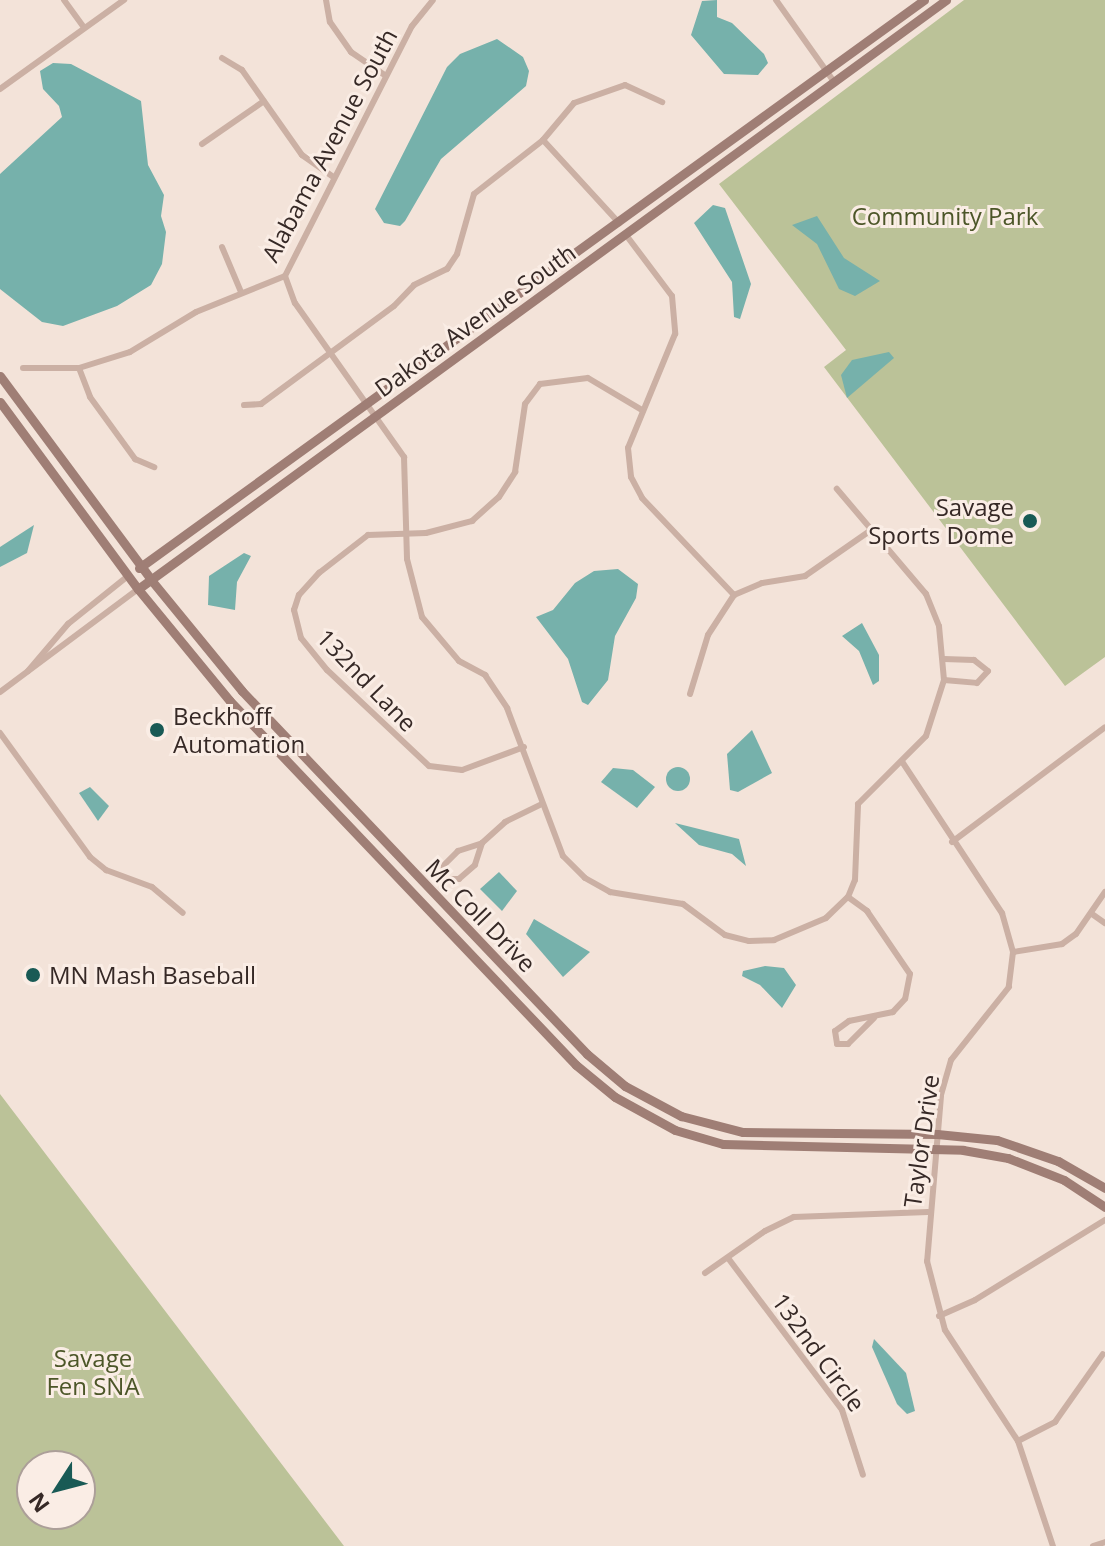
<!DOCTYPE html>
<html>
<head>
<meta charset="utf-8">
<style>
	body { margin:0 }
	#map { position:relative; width:1105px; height:1546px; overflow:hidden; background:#f3e3d9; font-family:"Open Sans",sans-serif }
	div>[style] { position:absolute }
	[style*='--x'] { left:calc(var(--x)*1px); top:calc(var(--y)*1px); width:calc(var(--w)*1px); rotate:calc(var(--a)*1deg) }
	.green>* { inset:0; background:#bbc298 }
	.water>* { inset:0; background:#76b1ab }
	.round { border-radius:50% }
	.street>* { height:6px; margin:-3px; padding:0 3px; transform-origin:3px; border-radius:3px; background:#cbb0a4 }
	.secondary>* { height:9px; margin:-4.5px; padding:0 4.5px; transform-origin:4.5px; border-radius:4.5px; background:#9f7e75 }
	.dots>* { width:22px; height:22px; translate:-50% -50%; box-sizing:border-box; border:4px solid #faede5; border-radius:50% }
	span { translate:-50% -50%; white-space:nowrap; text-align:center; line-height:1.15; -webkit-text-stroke:6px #faede5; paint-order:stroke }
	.street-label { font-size:24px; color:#362926 }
	.park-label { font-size:24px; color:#4c5628 }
	.poi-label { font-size:24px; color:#362926 }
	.right { translate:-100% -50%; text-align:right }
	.left { translate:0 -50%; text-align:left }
	.north { position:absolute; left:16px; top:1450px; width:80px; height:80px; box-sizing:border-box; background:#faede5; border:2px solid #ac9f99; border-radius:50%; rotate:234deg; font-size:22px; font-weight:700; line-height:32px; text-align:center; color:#362926 }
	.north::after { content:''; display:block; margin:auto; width:28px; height:36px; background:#195a55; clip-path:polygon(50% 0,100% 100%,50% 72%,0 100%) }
</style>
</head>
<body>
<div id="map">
	<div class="green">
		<div style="clip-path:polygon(964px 0,1105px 0,1105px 657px,1065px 686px,824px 367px,846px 350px,719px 184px)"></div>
		<div style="clip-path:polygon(evenodd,0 1094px,344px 1546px,0 1546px,0 1094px,32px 1466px,80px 1466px,80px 1514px,32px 1514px,32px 1466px)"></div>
	</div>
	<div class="water">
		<div style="clip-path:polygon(717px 0,717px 17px,732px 23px,764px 54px,768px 63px,758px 75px,724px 74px,691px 35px,702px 1px)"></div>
		<div style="clip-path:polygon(497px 39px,523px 57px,529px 71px,526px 86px,441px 159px,405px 221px,400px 226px,384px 223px,375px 209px,447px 67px,460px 54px)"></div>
		<div style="clip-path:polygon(53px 63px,71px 64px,141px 101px,148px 165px,164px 195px,161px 216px,166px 232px,162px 264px,151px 285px,117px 306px,63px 326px,42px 322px,0 289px,0 174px,62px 117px,59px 106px,43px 89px,40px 71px)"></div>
		<div style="clip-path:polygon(713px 205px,725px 208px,751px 284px,740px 319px,734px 317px,732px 282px,694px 223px)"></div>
		<div style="clip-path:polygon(817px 216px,844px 258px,880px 281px,855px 296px,839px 289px,817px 244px,792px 225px)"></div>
		<div style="clip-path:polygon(889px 352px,894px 358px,847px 398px,841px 375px,852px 360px)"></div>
		<div style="clip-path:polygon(34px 525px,27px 553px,0 567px,0 547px)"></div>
		<div style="clip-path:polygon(244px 553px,251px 556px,237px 582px,235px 610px,208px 605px,209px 576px)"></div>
		<div style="clip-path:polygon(618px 569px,638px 584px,636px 598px,615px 636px,608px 680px,588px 705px,582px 702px,568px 659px,536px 617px,553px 610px,575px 583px,594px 571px)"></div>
		<div style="clip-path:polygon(862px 623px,879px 655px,879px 681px,873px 685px,859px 651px,842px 636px)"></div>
		<div style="clip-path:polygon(752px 730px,772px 773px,738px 792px,730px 790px,727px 754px)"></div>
		<div class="round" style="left:666px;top:767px;width:24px;height:24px"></div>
		<div style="clip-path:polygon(613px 768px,633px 770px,655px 787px,637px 808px,601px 782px)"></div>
		<div style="clip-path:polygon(90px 787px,109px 806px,98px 821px,79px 793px)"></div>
		<div style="clip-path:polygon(675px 823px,739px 839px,746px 866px,732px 854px,699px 845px)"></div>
		<div style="clip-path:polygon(499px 872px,517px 891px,502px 911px,480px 889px)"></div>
		<div style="clip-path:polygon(534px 919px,590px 952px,563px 977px,526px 934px)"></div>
		<div style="clip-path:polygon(765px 966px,784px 968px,796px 985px,782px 1008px,760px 985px,742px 976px,743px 971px)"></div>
		<div style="clip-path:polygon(874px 1339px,906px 1373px,915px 1411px,907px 1414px,897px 1404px,872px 1347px)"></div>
	</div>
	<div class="street">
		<div style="--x:64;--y:0;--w:34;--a:54"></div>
		<div style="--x:326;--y:0;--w:22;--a:80"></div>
		<div style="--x:330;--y:22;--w:37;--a:55"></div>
		<div style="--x:351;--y:52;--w:42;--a:34.4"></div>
		<div style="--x:776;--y:0;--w:102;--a:54.6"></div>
		<div style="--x:222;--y:58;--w:23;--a:31"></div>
		<div style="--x:242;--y:70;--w:104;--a:54.8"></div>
		<div style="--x:302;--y:155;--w:37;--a:35"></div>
		<div style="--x:0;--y:89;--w:153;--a:-35.7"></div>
		<div style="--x:543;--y:140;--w:113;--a:47.5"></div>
		<div style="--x:202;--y:144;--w:75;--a:-34.7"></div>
		<div style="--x:626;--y:235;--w:76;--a:53"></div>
		<div style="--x:672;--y:296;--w:38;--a:85"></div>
		<div style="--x:675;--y:334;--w:123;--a:112.4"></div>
		<div style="--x:628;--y:448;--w:29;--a:84"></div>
		<div style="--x:631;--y:477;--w:24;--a:62"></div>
		<div style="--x:642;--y:498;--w:134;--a:46.5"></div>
		<div style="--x:222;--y:247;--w:49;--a:67.1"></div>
		<div style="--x:285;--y:276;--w:29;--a:70"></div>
		<div style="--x:295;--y:303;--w:189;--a:54.7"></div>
		<div style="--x:404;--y:457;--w:102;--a:88.3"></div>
		<div style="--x:407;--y:559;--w:60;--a:75.5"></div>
		<div style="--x:422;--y:617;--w:57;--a:49.9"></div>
		<div style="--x:459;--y:661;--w:30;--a:28"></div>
		<div style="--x:485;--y:675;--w:40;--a:56"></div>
		<div style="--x:507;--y:708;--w:158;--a:69.3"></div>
		<div style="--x:563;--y:856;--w:31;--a:45"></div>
		<div style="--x:585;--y:878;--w:29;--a:29"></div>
		<div style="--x:610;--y:892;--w:74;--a:9.3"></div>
		<div style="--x:683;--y:904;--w:52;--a:36.4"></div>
		<div style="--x:725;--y:935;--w:25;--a:14"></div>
		<div style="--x:749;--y:941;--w:25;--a:-2"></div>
		<div style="--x:774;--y:940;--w:56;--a:-22.9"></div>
		<div style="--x:826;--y:918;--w:30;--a:-44"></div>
		<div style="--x:848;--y:897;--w:18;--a:-68"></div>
		<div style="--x:855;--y:880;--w:76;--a:-87.7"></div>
		<div style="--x:858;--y:804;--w:96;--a:-45"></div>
		<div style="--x:926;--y:736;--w:59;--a:-72.2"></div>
		<div style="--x:944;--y:680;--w:54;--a:-95.3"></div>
		<div style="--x:939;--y:626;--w:35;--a:-112"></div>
		<div style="--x:926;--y:594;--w:138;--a:-130.3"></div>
		<div style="--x:23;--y:368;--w:56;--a:0"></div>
		<div style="--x:79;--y:368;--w:53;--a:-17.4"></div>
		<div style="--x:130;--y:352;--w:77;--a:-31.2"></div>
		<div style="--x:196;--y:312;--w:96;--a:-22"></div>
		<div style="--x:285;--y:276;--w:280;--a:-63.1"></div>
		<div style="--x:412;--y:26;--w:33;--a:-51"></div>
		<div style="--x:79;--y:368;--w:31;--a:69"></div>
		<div style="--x:90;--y:397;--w:77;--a:54"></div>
		<div style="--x:135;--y:459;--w:21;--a:23"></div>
		<div style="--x:244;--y:405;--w:17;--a:-3"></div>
		<div style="--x:261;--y:404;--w:165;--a:-36.4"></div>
		<div style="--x:394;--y:306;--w:29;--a:-46"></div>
		<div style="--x:414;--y:285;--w:37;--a:-26"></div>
		<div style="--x:447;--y:269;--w:18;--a:-56"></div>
		<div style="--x:457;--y:254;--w:62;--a:-74.2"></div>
		<div style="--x:474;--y:194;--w:88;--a:-38"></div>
		<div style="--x:543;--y:140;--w:48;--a:-50"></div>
		<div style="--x:574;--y:103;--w:54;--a:-19.4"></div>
		<div style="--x:625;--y:85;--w:41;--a:24.7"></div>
		<div style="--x:28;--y:671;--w:62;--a:-49.6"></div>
		<div style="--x:68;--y:624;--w:77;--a:-38.7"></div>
		<div style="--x:944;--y:680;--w:33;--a:5"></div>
		<div style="--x:977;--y:683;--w:16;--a:-47"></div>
		<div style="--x:988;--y:671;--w:18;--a:-142"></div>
		<div style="--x:974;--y:660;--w:30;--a:-178"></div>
		<div style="--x:0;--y:692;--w:172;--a:-36.7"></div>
		<div style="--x:690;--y:694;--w:62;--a:-73"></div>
		<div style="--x:708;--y:635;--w:48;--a:-57"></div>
		<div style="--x:734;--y:595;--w:30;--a:-23"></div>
		<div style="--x:762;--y:583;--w:44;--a:-9.2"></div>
		<div style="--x:805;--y:576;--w:84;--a:-34.8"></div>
		<div style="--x:0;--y:733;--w:153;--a:54"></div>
		<div style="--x:90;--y:857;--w:21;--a:39"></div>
		<div style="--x:106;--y:870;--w:49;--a:20.3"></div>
		<div style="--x:152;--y:887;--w:40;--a:40"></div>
		<div style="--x:524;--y:747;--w:66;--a:159.6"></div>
		<div style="--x:462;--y:770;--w:33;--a:-173"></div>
		<div style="--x:429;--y:766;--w:140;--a:-136.7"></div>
		<div style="--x:327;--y:670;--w:41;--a:-129.1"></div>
		<div style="--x:301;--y:638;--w:29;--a:-104"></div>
		<div style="--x:294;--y:610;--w:16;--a:-72"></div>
		<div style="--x:299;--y:595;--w:30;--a:-48"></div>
		<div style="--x:319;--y:573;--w:62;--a:-37.8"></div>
		<div style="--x:368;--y:535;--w:58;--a:-2"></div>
		<div style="--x:426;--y:533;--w:48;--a:-14.6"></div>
		<div style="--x:472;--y:521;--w:36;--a:-42"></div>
		<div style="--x:499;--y:497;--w:30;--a:-57"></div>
		<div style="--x:515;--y:472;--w:69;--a:-81.6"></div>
		<div style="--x:525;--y:404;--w:25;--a:-53"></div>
		<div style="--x:540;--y:384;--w:48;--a:-7.1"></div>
		<div style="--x:588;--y:378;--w:63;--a:30.7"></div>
		<div style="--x:903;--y:763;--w:180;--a:56.6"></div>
		<div style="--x:1002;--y:913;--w:41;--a:74.2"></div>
		<div style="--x:1013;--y:952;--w:35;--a:97"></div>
		<div style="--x:1009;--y:987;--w:93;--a:128.5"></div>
		<div style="--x:951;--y:1060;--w:37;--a:106"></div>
		<div style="--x:941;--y:1096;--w:166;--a:94.8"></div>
		<div style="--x:927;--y:1261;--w:71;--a:75.4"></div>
		<div style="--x:945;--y:1330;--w:133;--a:56.7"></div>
		<div style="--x:1018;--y:1441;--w:111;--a:71.6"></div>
		<div style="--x:952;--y:842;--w:191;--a:-36.9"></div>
		<div style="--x:482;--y:843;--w:23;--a:108"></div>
		<div style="--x:475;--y:865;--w:21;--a:139"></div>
		<div style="--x:459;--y:879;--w:16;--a:180"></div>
		<div style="--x:443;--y:879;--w:14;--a:-86"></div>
		<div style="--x:444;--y:865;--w:20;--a:-45"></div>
		<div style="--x:458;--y:851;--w:25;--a:-18"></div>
		<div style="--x:482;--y:843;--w:31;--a:-42"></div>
		<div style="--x:505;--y:822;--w:39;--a:-26"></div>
		<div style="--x:848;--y:897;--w:24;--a:36"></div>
		<div style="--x:867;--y:911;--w:76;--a:55.7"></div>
		<div style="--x:910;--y:974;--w:25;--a:101"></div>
		<div style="--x:905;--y:999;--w:18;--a:133"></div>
		<div style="--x:893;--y:1012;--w:45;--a:168.4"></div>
		<div style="--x:849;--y:1021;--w:17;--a:144"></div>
		<div style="--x:835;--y:1031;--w:13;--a:81"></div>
		<div style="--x:837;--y:1044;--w:11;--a:0"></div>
		<div style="--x:848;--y:1044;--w:37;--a:-45"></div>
		<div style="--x:1092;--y:914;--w:16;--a:35"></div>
		<div style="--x:1013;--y:952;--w:50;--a:-9.3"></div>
		<div style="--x:1062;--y:944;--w:17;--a:-36"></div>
		<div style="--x:1076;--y:934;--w:51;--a:-55.4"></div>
		<div style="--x:728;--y:1258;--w:190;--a:53.1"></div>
		<div style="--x:842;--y:1410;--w:68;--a:72.1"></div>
		<div style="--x:705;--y:1273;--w:73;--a:-35"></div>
		<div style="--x:765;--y:1231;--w:32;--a:-26"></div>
		<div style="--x:794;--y:1217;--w:134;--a:-2.1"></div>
		<div style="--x:939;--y:1316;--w:39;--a:-24"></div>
		<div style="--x:975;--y:1300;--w:153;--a:-31.6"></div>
		<div style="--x:1018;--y:1441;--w:42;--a:-27.2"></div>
		<div style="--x:1055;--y:1422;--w:83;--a:-54.8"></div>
		<div style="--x:1093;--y:1546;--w:13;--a:-18"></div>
	</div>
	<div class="secondary">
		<div style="--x:0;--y:376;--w:255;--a:53.4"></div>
		<div style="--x:152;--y:581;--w:142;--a:50.7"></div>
		<div style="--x:242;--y:691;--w:501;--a:46.46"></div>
		<div style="--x:587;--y:1054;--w:50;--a:40.1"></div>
		<div style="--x:625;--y:1086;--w:64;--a:28.2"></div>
		<div style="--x:681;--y:1116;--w:64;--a:14.5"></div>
		<div style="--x:743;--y:1132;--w:194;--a:0.6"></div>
		<div style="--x:937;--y:1134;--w:60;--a:5.7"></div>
		<div style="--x:997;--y:1140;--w:65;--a:19"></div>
		<div style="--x:1058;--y:1161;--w:54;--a:29.9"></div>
		<div style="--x:0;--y:402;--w:232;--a:53.6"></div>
		<div style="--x:138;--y:589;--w:145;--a:50.6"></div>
		<div style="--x:230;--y:701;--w:502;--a:46.45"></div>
		<div style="--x:576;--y:1065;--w:50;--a:39.4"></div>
		<div style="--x:615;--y:1097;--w:68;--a:28.8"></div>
		<div style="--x:675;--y:1130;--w:50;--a:16.3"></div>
		<div style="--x:723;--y:1144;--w:240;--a:1.4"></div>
		<div style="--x:963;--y:1150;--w:46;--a:10.1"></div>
		<div style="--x:1008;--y:1158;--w:60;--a:21.4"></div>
		<div style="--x:1064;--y:1180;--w:49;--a:33.4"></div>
		<div style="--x:139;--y:568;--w:969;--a:-35.89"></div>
		<div style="--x:138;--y:589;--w:1000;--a:-36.09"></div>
	</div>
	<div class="dots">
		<div style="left:1030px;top:521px;background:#195a55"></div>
		<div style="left:157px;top:730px;background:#195a55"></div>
		<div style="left:33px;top:975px;background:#195a55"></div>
	</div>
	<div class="street-label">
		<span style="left:329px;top:145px;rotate:-62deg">Alabama Avenue South</span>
		<span style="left:475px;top:320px;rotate:-36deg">Dakota Avenue South</span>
		<span style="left:367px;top:680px;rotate:46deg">132nd Lane</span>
		<span style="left:481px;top:915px;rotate:46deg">Mc Coll Drive</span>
		<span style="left:921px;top:1141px;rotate:-82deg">Taylor Drive</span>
		<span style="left:819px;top:1352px;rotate:54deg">132nd Circle</span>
	</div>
	<div class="park-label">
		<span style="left:945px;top:216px">Community Park</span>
		<span style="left:93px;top:1372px">Savage<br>Fen SNA</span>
	</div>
	<div class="poi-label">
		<span class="right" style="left:1014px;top:521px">Savage<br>Sports Dome</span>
		<span class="left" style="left:173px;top:730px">Beckhoff<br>Automation</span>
		<span class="left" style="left:49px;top:975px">MN Mash Baseball</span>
	</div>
	<div class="north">N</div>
</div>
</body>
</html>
